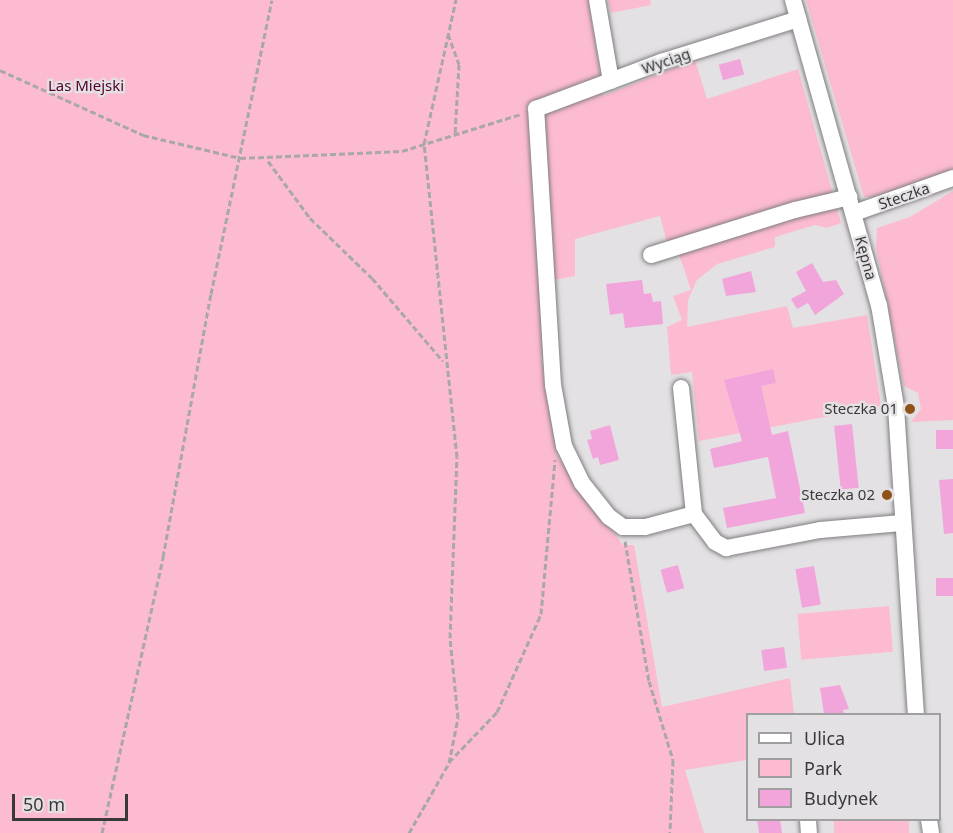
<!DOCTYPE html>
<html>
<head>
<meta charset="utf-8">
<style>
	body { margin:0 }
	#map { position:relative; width:953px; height:833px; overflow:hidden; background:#e3e1e4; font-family:"Noto Sans",sans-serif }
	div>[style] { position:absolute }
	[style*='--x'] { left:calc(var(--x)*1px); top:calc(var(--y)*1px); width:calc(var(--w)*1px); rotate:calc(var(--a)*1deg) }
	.green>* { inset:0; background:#fcbbd0; transform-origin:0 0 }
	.building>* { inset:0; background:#f1a5db; transform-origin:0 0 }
	.path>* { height:3px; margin-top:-1.5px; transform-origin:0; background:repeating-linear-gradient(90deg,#a9a7a9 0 6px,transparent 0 9px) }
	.roads { filter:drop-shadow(0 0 2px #807d80) drop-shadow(0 0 2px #807d80) }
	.minor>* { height:16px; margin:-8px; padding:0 8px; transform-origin:8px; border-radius:8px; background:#fff }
	.dots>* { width:16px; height:16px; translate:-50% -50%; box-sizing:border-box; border:3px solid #e3e1e4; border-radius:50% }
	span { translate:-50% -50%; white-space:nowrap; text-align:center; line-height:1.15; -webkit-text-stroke:4.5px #e3e1e4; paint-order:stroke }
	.street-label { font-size:15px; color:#3a393a }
	.park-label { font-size:15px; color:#53032b }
	.poi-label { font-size:15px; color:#3a393a }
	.right { translate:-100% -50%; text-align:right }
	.legend { position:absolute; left:746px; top:713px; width:195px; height:108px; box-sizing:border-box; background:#e3e1e4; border:2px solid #9f9ea0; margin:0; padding:8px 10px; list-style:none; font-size:18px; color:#3a393a }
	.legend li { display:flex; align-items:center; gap:12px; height:30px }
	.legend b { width:30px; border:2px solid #9f9ea0 }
	.scale { position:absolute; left:12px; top:794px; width:116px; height:27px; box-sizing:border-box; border:3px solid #3a393a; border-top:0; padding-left:8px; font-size:18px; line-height:21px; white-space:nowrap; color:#3a393a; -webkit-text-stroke:4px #e3e1e4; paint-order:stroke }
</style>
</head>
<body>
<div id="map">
	<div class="green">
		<div style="clip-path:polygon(0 0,589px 0,603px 96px,695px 60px,707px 99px,798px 69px,841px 223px,827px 228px,815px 225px,775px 237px,775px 247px,717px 264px,697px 280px,688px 300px,687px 327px,787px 306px,793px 328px,867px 315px,881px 406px,699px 441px,692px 372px,671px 375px,667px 327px,682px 320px,673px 296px,691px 290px,675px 242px,667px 243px,660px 216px,575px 239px,575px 276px,554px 280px,558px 351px,541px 355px,557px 456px,623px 545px,634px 545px,662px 707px,790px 678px,794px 714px,748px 714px,747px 760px,685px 770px,704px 833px,0 833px)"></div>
		<div style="clip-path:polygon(608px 0,650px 0,651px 5px,611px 13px)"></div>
		<div style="clip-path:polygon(806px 0,953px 0,953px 172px,876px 197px,864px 197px)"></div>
		<div style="clip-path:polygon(953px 191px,953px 420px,911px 422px,921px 409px,918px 393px,904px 386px,876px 248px,877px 228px,910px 217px)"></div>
		<div style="left:889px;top:606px;width:46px;height:92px;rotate:85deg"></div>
		<div style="left:834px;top:820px;width:75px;height:13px"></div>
	</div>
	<div class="building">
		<div style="left:740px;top:59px;width:16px;height:22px;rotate:75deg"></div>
		<div style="clip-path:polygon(812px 263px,823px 282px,836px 280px,844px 294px,815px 315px,808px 303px,797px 309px,791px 299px,806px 291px,796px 272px)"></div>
		<div style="clip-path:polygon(751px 271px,756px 292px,726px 296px,722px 279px)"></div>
		<div style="clip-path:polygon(642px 280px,644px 294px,651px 293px,653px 302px,661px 301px,663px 324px,625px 328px,623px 313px,610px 315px,606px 284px)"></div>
		<div style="clip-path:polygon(773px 369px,776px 383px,761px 386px,772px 435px,788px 431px,805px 513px,727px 528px,723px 508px,776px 498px,768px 457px,714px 468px,710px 449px,742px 441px,724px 380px)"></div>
		<div style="left:852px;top:424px;width:64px;height:18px;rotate:84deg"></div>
		<div style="clip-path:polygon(610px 425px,619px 460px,600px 465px,598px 457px,593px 459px,587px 440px,592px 439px,590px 431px)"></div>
		<div style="left:953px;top:430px;width:19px;height:17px;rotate:90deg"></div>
		<div style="clip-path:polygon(953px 479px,953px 533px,944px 534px,939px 480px)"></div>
		<div style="left:678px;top:565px;width:24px;height:18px;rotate:75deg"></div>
		<div style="left:814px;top:566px;width:39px;height:19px;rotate:80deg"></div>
		<div style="left:953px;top:578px;width:18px;height:17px;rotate:90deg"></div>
		<div style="left:784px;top:647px;width:21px;height:23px;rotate:82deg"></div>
		<div style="clip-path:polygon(840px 685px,849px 709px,843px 710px,844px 714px,824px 714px,820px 688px)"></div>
		<div style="clip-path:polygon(757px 819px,780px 819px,782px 833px,759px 833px)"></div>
	</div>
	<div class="path">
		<div style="--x:448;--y:34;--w:32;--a:70"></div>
		<div style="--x:459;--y:64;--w:71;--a:93.2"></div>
		<div style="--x:0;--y:70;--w:157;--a:24.4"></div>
		<div style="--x:143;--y:135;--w:100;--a:13.3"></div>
		<div style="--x:240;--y:158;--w:162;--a:-2.5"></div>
		<div style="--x:402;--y:151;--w:125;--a:-17.3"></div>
		<div style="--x:268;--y:161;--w:71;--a:53.6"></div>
		<div style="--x:310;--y:218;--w:86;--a:44.1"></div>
		<div style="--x:372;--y:278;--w:109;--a:49.5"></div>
		<div style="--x:625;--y:541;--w:142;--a:80.3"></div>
		<div style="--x:649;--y:681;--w:83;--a:73.1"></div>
		<div style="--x:673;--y:760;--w:73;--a:92.4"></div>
		<div style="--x:449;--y:762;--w:69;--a:-46.2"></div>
		<div style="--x:497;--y:712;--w:107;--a:-65.8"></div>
		<div style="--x:541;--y:614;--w:155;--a:-84.8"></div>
		<div style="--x:102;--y:833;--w:283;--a:-77.5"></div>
		<div style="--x:163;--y:557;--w:267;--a:-79.7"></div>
		<div style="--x:211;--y:294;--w:300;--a:-78.3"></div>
		<div style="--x:409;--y:833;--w:81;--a:-60.3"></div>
		<div style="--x:449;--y:763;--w:46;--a:-78.7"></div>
		<div style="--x:458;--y:718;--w:80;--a:-95.7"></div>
		<div style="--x:450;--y:638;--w:181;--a:-87.8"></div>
		<div style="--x:457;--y:457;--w:315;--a:-96"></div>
		<div style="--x:424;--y:144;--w:148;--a:-77.5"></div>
	</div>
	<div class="roads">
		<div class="minor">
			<div style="--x:597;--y:0;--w:82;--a:80.2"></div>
			<div style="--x:793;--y:0;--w:317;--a:74.3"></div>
			<div style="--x:879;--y:305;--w:103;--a:80.5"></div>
			<div style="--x:896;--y:407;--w:308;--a:86.3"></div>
			<div style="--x:854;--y:213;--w:105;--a:-19.5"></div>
			<div style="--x:651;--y:255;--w:151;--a:-17.4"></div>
			<div style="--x:795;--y:210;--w:56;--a:-13.5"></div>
			<div style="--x:681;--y:388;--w:127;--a:84.1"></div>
			<div style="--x:694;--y:514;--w:35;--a:53"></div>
			<div style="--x:715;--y:542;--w:13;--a:29"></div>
			<div style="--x:726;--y:548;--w:96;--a:-10.8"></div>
			<div style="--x:820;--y:530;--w:82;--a:-4.9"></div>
			<div style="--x:694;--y:514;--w:51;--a:165.1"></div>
			<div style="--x:645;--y:527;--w:22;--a:180"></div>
			<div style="--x:623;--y:527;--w:17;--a:-144"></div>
			<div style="--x:609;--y:517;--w:43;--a:-128.5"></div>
			<div style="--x:582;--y:483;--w:41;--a:-115.9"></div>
			<div style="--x:564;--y:446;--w:62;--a:-100.2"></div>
			<div style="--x:553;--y:385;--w:277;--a:-93.5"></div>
			<div style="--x:536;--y:109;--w:134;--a:-20.6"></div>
			<div style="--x:661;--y:62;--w:144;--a:-17.4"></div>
			<div style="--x:808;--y:820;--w:13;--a:86"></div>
			<div style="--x:929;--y:820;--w:13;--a:81"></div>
		</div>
	</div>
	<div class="dots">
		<div style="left:910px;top:409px;background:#915219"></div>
		<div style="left:887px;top:495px;background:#915219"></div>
	</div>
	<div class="street-label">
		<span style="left:666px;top:61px;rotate:-19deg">Wyciąg</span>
		<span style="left:904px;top:196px;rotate:-19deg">Steczka</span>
		<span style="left:866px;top:258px;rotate:75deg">Kępna</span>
	</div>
	<div class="park-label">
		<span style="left:86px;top:86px">Las Miejski</span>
	</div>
	<div class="poi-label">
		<span class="right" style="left:898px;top:409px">Steczka 01</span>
		<span class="right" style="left:875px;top:495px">Steczka 02</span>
	</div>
	<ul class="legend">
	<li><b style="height:8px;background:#fff"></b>Ulica</li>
	<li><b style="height:16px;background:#fcbbd0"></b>Park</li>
	<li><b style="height:16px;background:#f1a5db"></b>Budynek</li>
	</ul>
	<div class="scale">50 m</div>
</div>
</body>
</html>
